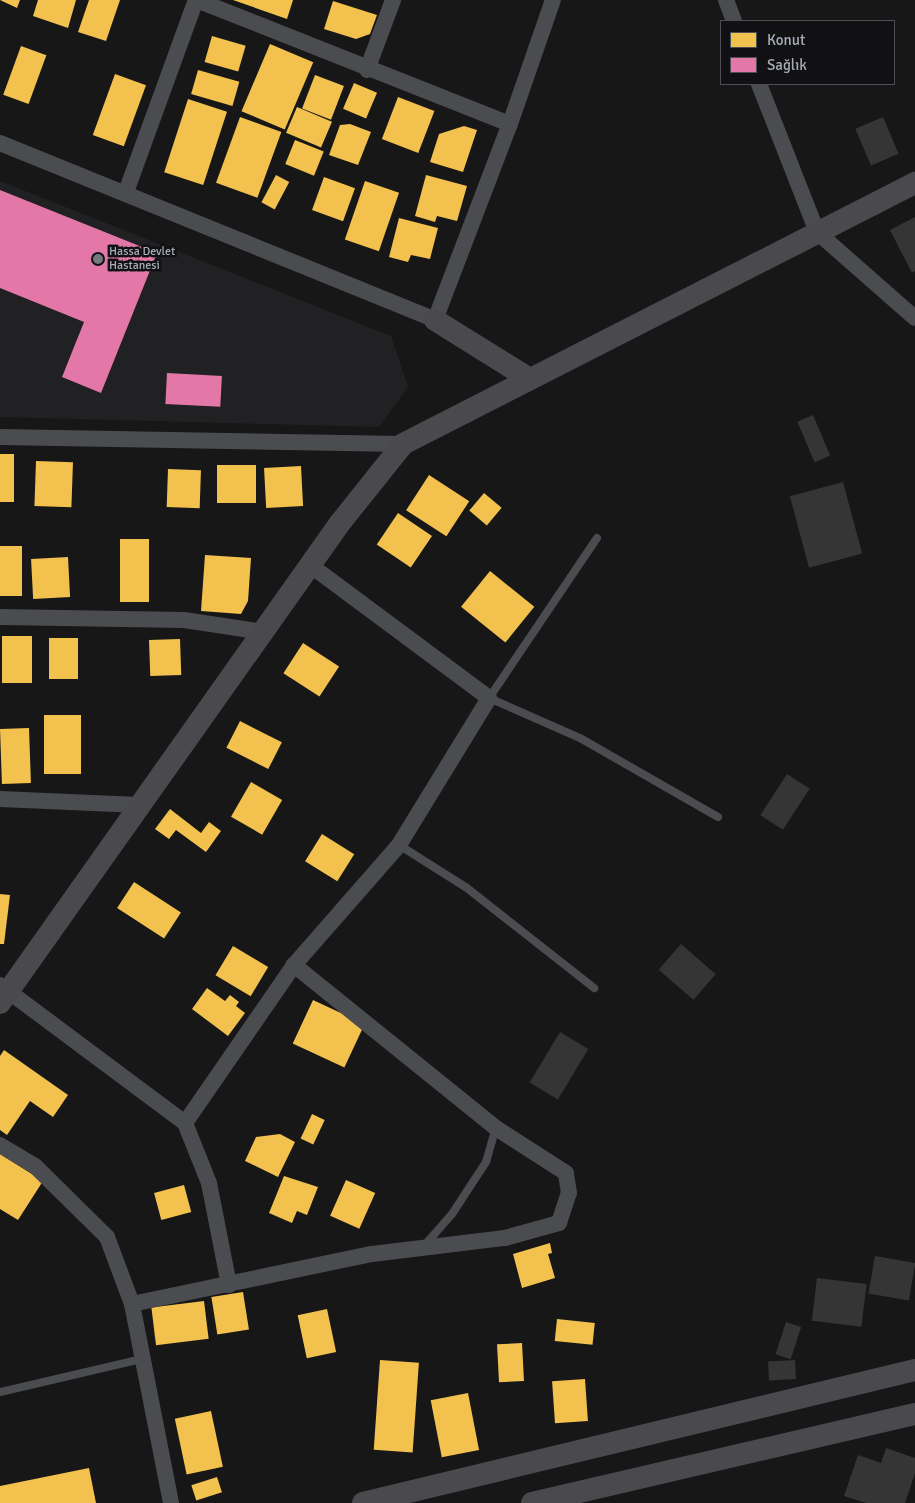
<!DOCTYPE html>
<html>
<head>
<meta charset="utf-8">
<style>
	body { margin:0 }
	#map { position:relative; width:915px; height:1503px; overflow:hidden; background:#171717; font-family:Signika,sans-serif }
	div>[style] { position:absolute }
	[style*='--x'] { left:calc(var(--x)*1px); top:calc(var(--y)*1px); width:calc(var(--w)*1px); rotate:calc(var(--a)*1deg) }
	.built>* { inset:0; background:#212123 }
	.homes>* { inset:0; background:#f2c14e; transform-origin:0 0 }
	.health>* { inset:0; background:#e377a8; transform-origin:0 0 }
	.building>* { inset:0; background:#353536; transform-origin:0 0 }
	.lane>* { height:8px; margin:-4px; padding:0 4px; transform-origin:4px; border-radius:4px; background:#4b4c50 }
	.street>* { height:16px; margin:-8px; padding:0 8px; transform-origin:8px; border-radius:8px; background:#4b4c50 }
	.secondary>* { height:22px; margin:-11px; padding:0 11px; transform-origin:11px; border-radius:11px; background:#4a4a4e }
	.dots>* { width:14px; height:14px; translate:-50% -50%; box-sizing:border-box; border:2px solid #111113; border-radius:50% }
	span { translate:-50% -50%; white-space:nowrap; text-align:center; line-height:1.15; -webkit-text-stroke:5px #111113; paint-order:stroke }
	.poi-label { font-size:12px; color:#a8adb8 }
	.left { translate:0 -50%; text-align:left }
	.legend { position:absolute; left:720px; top:20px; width:175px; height:65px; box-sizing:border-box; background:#111113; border:1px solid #4d4f55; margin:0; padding:6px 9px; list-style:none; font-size:15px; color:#a8adb8 }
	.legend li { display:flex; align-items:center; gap:10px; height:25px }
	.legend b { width:25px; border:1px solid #4d4f55 }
</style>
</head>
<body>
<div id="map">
	<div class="built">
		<div style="clip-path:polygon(0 181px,391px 336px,408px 387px,379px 427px,0 417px)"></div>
	</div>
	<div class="homes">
		<div style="clip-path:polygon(0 0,20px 0,17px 8px)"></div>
		<div style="clip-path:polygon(38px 0,76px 0,68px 28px,33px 16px)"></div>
		<div style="clip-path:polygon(89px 0,120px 0,106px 41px,78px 32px)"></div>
		<div style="clip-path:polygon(233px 0,293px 0,287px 19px)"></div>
		<div style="clip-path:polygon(333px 1px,377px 15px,370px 34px,356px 39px,324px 29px)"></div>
		<div style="left:212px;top:36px;width:35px;height:27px;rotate:16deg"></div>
		<div style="left:270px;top:44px;width:47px;height:73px;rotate:23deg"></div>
		<div style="left:21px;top:46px;width:27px;height:52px;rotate:20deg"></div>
		<div style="left:198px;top:70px;width:43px;height:25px;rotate:16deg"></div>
		<div style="left:115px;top:74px;width:33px;height:65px;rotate:20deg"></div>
		<div style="left:315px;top:75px;width:31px;height:36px;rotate:21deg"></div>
		<div style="left:354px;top:83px;width:25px;height:28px;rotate:23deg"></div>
		<div style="left:398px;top:97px;width:39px;height:45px;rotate:21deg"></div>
		<div style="left:188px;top:99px;width:41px;height:77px;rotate:18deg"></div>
		<div style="left:297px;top:107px;width:38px;height:28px;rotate:23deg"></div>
		<div style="left:240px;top:117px;width:44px;height:70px;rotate:20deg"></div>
		<div style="clip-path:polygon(350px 124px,371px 132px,358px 165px,329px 155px,340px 125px)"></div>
		<div style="clip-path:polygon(464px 126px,477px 130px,463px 172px,430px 162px,439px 134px)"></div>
		<div style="left:295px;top:140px;width:31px;height:26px;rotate:22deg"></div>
		<div style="left:276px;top:175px;width:15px;height:31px;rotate:28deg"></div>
		<div style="clip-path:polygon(426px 175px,467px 186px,457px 221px,437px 216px,435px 222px,415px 216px)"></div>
		<div style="left:324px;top:177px;width:33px;height:35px;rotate:20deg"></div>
		<div style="left:365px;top:181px;width:36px;height:62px;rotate:19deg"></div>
		<div style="clip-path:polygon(399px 218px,438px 228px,430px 259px,411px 255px,408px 262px,389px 257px)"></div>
		<div style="left:0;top:454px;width:14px;height:48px"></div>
		<div style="left:36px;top:461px;width:37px;height:45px;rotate:2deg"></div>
		<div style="left:256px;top:465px;width:38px;height:39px;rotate:90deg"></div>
		<div style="left:301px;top:466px;width:40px;height:37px;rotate:87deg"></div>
		<div style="left:168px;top:469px;width:33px;height:38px;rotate:2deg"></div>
		<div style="left:429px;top:475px;width:48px;height:42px;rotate:33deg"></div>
		<div style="left:484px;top:493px;width:23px;height:23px;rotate:40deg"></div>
		<div style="left:398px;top:513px;width:41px;height:38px;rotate:34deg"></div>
		<div style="left:120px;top:539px;width:29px;height:63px"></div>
		<div style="left:0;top:546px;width:22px;height:50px"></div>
		<div style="clip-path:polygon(205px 555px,251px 558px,248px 601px,241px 614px,201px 611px)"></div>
		<div style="left:68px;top:557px;width:40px;height:37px;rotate:87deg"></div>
		<div style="left:490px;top:571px;width:57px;height:46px;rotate:39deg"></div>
		<div style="left:2px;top:636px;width:30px;height:47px"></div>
		<div style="left:49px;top:638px;width:29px;height:41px"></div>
		<div style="left:180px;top:639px;width:36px;height:31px;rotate:88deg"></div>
		<div style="left:303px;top:643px;width:43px;height:36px;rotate:33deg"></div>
		<div style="left:44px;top:715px;width:37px;height:59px"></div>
		<div style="left:240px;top:721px;width:47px;height:30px;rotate:27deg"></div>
		<div style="left:29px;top:728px;width:55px;height:29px;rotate:88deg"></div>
		<div style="left:251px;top:782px;width:36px;height:40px;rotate:30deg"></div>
		<div style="clip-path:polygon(170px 809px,201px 833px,209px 822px,221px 831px,206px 852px,176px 830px,169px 839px,155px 829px)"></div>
		<div style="left:322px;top:834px;width:38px;height:32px;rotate:32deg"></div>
		<div style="left:134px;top:882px;width:56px;height:31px;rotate:33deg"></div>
		<div style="clip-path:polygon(0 894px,10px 895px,4px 944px,0 944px)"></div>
		<div style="left:233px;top:946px;width:41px;height:34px;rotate:31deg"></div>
		<div style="clip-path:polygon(207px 988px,225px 1001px,230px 995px,239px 1002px,236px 1006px,245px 1013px,228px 1036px,192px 1009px)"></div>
		<div style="left:313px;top:1000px;width:57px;height:48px;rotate:25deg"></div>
		<div style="clip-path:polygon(4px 1050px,68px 1095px,53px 1117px,30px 1101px,7px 1135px,0 1130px,0 1056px)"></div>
		<div style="left:312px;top:1114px;width:14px;height:27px;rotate:25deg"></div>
		<div style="clip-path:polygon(280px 1134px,295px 1142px,278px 1177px,245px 1161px,256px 1137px)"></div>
		<div style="clip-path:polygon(0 1154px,43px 1181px,18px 1220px,0 1209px)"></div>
		<div style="clip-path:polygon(284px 1176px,318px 1187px,307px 1215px,297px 1211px,292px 1223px,269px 1213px)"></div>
		<div style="left:346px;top:1180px;width:32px;height:39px;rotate:24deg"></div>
		<div style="left:184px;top:1185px;width:28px;height:31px;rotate:75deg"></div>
		<div style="clip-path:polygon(550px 1243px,552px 1253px,548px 1254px,555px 1278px,522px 1288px,513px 1254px)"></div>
		<div style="left:243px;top:1292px;width:38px;height:32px;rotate:81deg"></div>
		<div style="left:204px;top:1301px;width:38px;height:53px;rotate:83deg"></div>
		<div style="left:327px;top:1309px;width:44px;height:30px;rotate:78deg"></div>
		<div style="left:557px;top:1319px;width:38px;height:22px;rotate:6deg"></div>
		<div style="left:522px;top:1343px;width:38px;height:25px;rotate:87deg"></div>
		<div style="left:380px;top:1360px;width:39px;height:90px;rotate:4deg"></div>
		<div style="left:585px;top:1379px;width:42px;height:33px;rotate:86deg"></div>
		<div style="left:468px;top:1393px;width:58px;height:38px;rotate:79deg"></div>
		<div style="left:211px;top:1411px;width:57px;height:37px;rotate:78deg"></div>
		<div style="clip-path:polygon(89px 1468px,96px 1503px,0 1503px,0 1486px)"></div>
		<div style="left:217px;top:1477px;width:16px;height:27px;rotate:72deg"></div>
	</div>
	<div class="health">
		<div style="clip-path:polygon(0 190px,157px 253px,101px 393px,62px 377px,84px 322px,0 288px)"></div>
		<div style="left:167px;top:373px;width:55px;height:31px;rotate:3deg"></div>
	</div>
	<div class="building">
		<div style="left:883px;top:117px;width:40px;height:30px;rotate:67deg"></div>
		<div style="clip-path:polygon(915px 217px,915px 271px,912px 273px,890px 230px)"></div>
		<div style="left:813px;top:415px;width:44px;height:17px;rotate:67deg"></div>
		<div style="left:843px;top:482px;width:74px;height:55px;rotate:75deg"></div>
		<div style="left:787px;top:774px;width:27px;height:49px;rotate:33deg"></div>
		<div style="left:681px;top:944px;width:46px;height:34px;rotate:41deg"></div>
		<div style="left:560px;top:1032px;width:33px;height:59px;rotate:31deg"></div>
		<div style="left:875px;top:1256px;width:41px;height:38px;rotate:10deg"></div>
		<div style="left:817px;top:1278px;width:50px;height:43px;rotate:7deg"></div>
		<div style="left:786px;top:1322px;width:16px;height:34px;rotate:18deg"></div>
		<div style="left:795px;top:1360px;width:19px;height:27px;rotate:87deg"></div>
		<div style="clip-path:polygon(886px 1448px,915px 1458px,915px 1473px,905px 1503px,866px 1503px,844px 1496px,858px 1455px,881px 1463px)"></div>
	</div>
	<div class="lane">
		<div style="--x:597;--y:538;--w:193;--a:124"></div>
		<div style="--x:489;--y:698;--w:99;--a:23.7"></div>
		<div style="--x:580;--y:738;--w:159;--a:29.8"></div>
		<div style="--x:399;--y:845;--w:80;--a:32.3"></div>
		<div style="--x:467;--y:888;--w:162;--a:38.2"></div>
		<div style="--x:424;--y:1246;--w:43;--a:-48.8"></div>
		<div style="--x:452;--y:1214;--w:62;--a:-56.8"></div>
		<div style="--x:486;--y:1162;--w:35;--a:-74"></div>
		<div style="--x:0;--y:1392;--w:146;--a:-13.1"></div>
	</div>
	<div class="street">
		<div style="--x:726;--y:0;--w:22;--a:69"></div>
		<div style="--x:367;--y:70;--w:75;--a:-69.6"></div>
		<div style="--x:759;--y:84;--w:159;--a:68.6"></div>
		<div style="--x:817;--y:232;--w:130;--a:41.3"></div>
		<div style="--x:510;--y:124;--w:131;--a:-70.9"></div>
		<div style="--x:0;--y:143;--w:470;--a:22.1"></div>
		<div style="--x:435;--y:320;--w:210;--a:-69.1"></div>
		<div style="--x:510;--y:124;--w:337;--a:-158.4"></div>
		<div style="--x:126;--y:192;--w:204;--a:-70"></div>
		<div style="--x:0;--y:437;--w:403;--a:1"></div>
		<div style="--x:0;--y:617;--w:184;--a:0.9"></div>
		<div style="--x:184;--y:620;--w:80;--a:8.6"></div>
		<div style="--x:0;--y:799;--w:139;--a:2.5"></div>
		<div style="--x:0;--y:985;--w:231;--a:36.7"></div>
		<div style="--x:185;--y:1123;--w:65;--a:68.2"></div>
		<div style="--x:209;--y:1183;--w:104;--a:78.9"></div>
		<div style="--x:185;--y:1123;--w:192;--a:-55.4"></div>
		<div style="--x:294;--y:965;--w:159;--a:-48.8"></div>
		<div style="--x:399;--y:845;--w:172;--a:-58.5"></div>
		<div style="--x:489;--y:698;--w:223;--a:-143.4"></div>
		<div style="--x:0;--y:1145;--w:41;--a:31"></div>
		<div style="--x:35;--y:1166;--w:101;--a:44.6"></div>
		<div style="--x:107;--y:1237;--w:72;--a:69.5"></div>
		<div style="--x:132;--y:1304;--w:203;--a:78.9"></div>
		<div style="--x:132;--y:1304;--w:245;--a:-11.8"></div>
		<div style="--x:372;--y:1254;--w:134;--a:-6.9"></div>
		<div style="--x:505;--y:1238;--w:56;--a:-15.5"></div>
		<div style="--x:559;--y:1223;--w:32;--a:-72"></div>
		<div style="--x:569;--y:1193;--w:20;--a:-99"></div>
		<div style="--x:566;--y:1173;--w:83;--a:-147.3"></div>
		<div style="--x:496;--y:1128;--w:260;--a:-141.1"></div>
	</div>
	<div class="secondary">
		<div style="--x:435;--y:320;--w:110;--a:31.9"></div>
		<div style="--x:0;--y:1003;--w:588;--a:-54.69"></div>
		<div style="--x:340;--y:523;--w:101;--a:-51.4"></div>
		<div style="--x:403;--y:444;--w:575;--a:-27.01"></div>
		<div style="--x:363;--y:1503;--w:568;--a:-13.55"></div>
		<div style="--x:532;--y:1503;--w:393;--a:-13.1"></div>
	</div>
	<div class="dots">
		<div style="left:98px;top:259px;background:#757880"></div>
	</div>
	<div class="poi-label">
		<span class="left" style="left:109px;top:259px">Hassa Devlet<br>Hastanesi</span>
	</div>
	<ul class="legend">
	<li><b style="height:14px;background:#f2c14e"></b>Konut</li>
	<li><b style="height:14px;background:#e377a8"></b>Sağlık</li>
	</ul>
</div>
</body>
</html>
